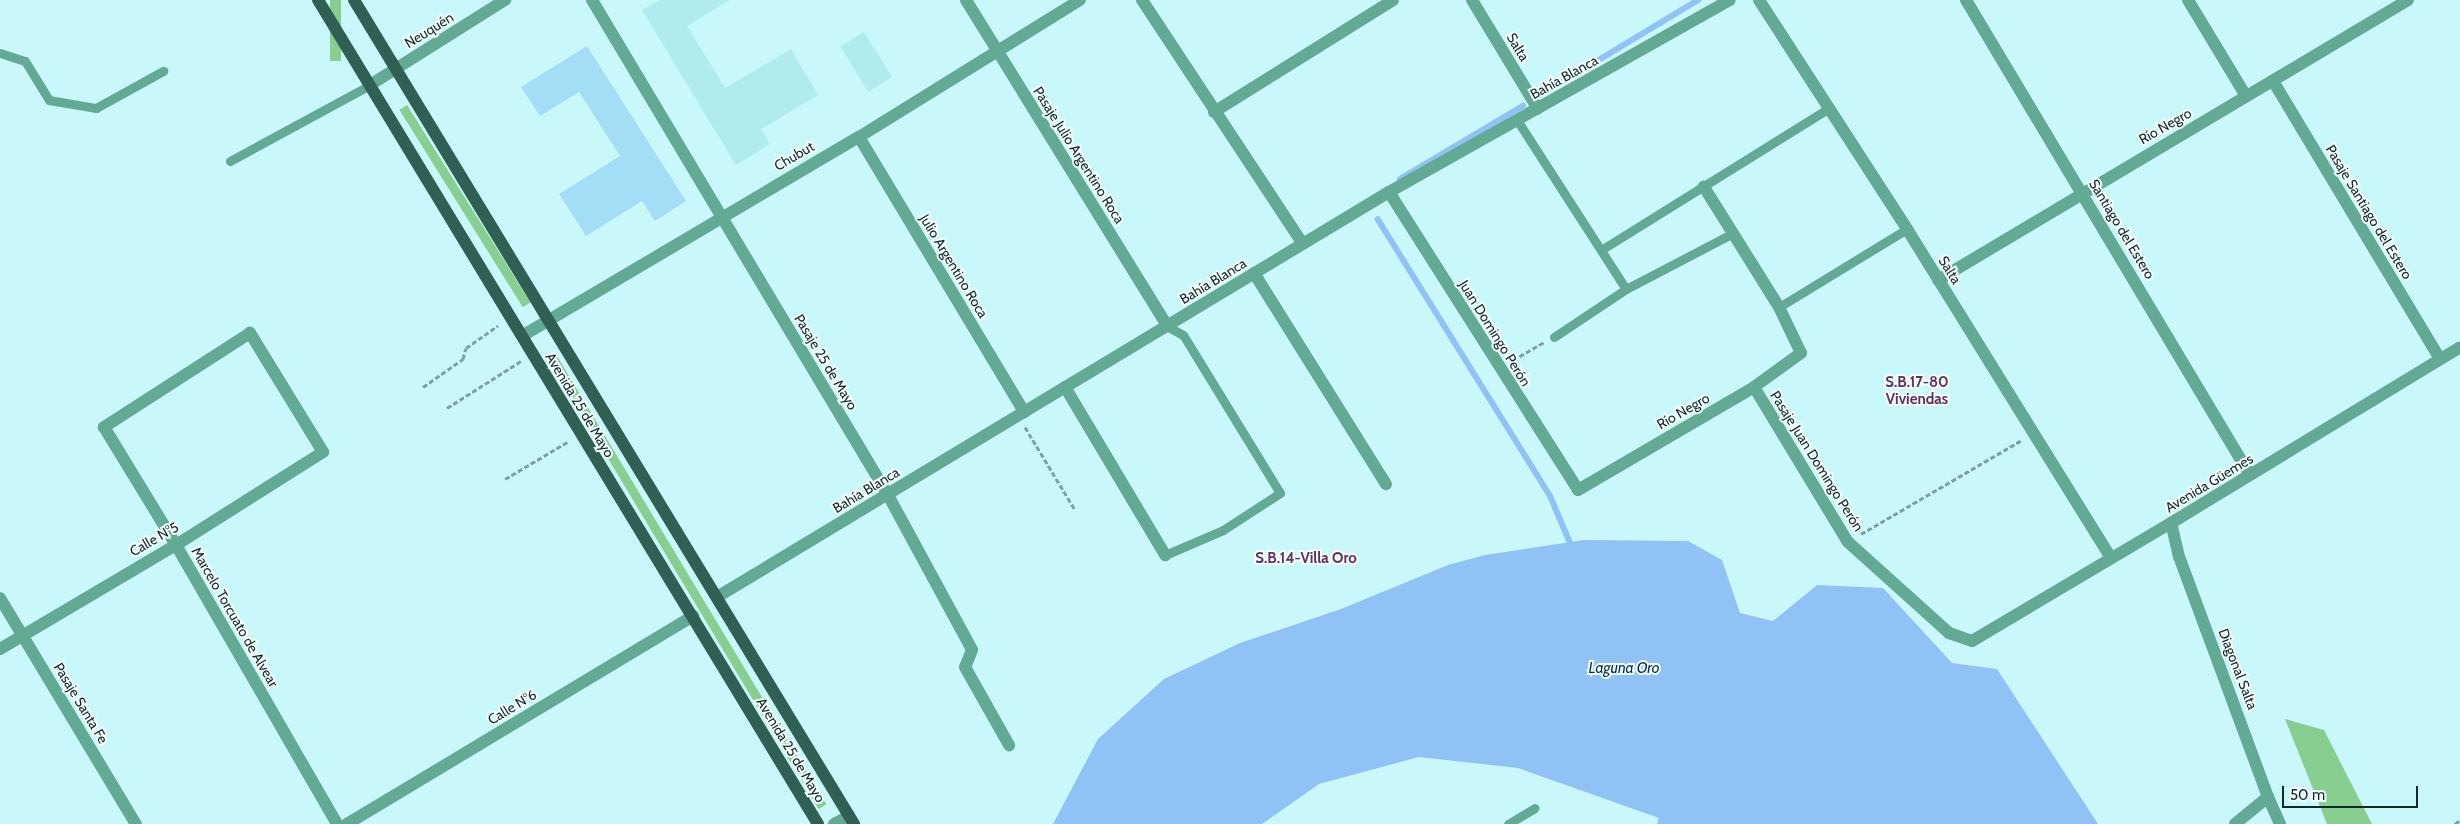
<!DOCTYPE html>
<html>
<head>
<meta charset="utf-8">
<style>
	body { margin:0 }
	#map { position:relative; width:2460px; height:824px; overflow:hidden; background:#c8f8fa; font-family:Cabin,sans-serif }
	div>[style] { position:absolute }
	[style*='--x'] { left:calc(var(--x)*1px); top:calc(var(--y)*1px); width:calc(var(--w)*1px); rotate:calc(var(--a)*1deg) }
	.built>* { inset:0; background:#b2ebee; transform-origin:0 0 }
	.green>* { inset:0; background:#88ce91; transform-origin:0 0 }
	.water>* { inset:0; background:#91c2f6 }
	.stream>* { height:5.5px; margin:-2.75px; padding:0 2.75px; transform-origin:2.75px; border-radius:2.75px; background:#91c2f6 }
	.building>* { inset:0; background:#a4def6 }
	.path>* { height:3px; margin-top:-1.5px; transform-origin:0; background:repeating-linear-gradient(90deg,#7da1a3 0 5px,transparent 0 7.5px) }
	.service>* { height:9px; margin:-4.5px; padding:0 4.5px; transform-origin:4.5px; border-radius:4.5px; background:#63aa95 }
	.minor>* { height:12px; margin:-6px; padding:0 6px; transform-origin:6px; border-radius:6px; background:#63aa95 }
	.tertiary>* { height:12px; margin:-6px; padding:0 6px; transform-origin:6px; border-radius:6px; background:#63aa95 }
	.primary>* { height:12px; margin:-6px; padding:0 6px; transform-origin:6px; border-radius:6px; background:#2f6053 }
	span { translate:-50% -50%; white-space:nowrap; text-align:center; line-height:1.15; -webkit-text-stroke:4px #f3fdfd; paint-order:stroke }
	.street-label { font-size:14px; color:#152829 }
	.neighbourhood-label { font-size:15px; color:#633162; font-weight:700 }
	.water-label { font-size:15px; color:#002b53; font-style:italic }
	.scale { position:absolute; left:2282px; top:786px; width:136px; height:22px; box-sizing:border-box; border:2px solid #152829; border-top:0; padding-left:6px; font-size:15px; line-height:18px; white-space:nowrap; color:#152829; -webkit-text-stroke:4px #f3fdfd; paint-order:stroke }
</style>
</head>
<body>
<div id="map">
	<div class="built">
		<div style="clip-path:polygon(660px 0,730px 0,687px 26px,725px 88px,791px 49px,818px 95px,761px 129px,770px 144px,736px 165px,642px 10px)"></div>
		<div style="left:864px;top:32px;width:53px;height:28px;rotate:58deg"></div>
	</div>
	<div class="green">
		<div style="left:330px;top:0;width:11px;height:61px"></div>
		<div style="left:407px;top:105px;width:233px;height:9px;rotate:58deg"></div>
		<div style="left:557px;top:356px;width:523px;height:9px;rotate:59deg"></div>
		<div style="clip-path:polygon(2285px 719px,2324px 730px,2372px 824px,2327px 824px)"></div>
	</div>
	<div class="water">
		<div style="clip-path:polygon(1584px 540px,1688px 541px,1722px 560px,1740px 613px,1773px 621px,1817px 585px,1883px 588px,1952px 663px,1997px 669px,2098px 824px,1657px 824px,1659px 818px,1518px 768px,1419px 757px,1319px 784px,1262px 824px,1053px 824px,1098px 739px,1164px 679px,1240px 643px,1341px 609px,1448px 565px,1485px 555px)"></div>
	</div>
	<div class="stream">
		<div style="--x:1549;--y:90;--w:174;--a:-31.1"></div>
		<div style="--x:1400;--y:179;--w:143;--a:-30.7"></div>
		<div style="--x:1378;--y:219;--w:325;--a:58.1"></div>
		<div style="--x:1550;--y:495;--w:51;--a:66.9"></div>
	</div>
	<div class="building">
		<div style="clip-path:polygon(587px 46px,686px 201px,655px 221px,642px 201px,586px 236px,559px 194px,620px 156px,579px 92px,540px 116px,521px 87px)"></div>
	</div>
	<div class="path">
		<div style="--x:1513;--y:360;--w:36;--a:-30"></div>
		<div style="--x:423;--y:387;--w:49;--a:-35"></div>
		<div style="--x:463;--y:359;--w:11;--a:-75"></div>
		<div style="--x:466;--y:348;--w:39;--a:-35"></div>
		<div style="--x:447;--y:408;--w:88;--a:-32.4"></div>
		<div style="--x:1025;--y:427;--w:97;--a:58.9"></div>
		<div style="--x:505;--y:479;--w:74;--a:-30.7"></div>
		<div style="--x:1861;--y:534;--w:186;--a:-30.3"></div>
		<div style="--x:2455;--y:824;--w:6;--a:-39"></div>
	</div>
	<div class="service">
		<div style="--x:0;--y:53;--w:26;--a:18"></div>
		<div style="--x:25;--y:61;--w:46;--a:58.4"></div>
		<div style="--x:49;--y:100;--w:48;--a:9.7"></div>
		<div style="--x:96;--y:108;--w:77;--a:-28.9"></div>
		<div style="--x:1517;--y:120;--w:201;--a:57.2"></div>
		<div style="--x:230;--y:161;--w:159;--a:-28.5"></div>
		<div style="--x:1601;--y:250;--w:269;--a:-31.9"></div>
		<div style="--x:1779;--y:307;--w:150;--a:-31.4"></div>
		<div style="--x:1554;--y:337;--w:87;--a:-33.7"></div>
		<div style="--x:1626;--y:289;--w:121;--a:-27.6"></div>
		<div style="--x:1165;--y:555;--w:63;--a:-23.3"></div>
		<div style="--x:1223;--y:530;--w:68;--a:-33"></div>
		<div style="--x:1280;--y:493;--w:185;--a:-121.5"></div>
		<div style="--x:1183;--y:335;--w:18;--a:-151"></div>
		<div style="--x:1508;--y:824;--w:31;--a:-31"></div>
	</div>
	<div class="minor">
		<div style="--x:592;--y:0;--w:577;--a:59.12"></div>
		<div style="--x:888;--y:495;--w:176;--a:61.5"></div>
		<div style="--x:972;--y:650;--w:18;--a:112"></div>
		<div style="--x:965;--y:667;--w:90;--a:60.6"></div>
		<div style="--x:966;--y:0;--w:383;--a:58.3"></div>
		<div style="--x:1142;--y:0;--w:292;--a:56.6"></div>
		<div style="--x:1472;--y:0;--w:127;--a:58.8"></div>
		<div style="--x:1759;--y:0;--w:273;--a:57.1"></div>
		<div style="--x:1907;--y:229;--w:387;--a:58.2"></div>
		<div style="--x:2188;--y:0;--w:112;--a:58.9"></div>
		<div style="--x:2273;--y:81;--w:324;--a:59"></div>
		<div style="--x:370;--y:85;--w:160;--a:-32.2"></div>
		<div style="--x:1214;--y:112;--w:211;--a:-32"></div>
		<div style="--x:859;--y:137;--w:321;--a:59"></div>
		<div style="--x:1389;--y:192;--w:353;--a:57.6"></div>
		<div style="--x:1578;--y:490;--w:204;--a:-30.3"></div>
		<div style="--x:1754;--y:387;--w:58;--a:-35.9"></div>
		<div style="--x:1801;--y:353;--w:51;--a:-115.6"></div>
		<div style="--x:1779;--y:307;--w:142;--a:-122"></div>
		<div style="--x:1254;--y:273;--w:249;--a:58"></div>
		<div style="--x:1938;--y:280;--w:547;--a:-30.78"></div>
		<div style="--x:522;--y:336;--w:391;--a:-30.6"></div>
		<div style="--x:859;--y:137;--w:260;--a:-31.8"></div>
		<div style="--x:1065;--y:387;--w:196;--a:59.2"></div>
		<div style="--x:1754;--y:387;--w:181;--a:58.8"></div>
		<div style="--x:1848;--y:542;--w:136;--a:42"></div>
		<div style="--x:1949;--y:633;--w:24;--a:19"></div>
		<div style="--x:1972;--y:641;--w:231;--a:-30.7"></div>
		<div style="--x:717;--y:597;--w:785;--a:-31.08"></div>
		<div style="--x:1389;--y:192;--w:391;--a:-29.4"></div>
		<div style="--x:0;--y:598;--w:264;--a:59"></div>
		<div style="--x:0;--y:649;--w:204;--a:-30.6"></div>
		<div style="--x:176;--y:545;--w:174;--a:-32.3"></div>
		<div style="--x:323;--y:452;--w:140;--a:-121.5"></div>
		<div style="--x:250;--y:333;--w:174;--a:147.2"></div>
		<div style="--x:104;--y:427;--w:138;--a:58.6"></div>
		<div style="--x:176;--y:545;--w:322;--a:60"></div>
		<div style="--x:2268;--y:797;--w:30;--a:66"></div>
		<div style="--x:347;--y:824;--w:404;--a:-31"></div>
		<div style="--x:834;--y:824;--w:17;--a:-28"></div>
	</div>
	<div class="tertiary">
		<div style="--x:1966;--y:0;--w:553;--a:59.13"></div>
		<div style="--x:2235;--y:824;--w:43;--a:-39.3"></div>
		<div style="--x:2268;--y:797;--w:256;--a:-110.3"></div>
		<div style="--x:2179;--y:557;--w:35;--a:-103"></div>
		<div style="--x:2171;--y:523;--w:338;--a:-31.3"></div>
	</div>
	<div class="primary">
		<div style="--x:318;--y:0;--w:964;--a:58.75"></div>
		<div style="--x:354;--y:0;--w:964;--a:58.75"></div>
	</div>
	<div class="street-label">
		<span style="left:429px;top:30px;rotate:-32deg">Neuquén</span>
		<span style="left:1518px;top:47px;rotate:59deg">Salta</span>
		<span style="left:1564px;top:77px;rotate:-29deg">Bahía Blanca</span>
		<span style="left:2165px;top:126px;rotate:-30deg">Río Negro</span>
		<span style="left:1079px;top:155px;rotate:58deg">Pasaje Julio Argentino Roca</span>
		<span style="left:794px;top:156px;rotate:-30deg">Chubut</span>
		<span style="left:2369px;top:212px;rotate:59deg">Pasaje Santiago del Estero</span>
		<span style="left:2122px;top:229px;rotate:59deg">Santiago del Estero</span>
		<span style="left:954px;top:266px;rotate:59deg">Julio Argentino Roca</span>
		<span style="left:1950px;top:270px;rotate:58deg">Salta</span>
		<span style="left:1213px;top:281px;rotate:-31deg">Bahía Blanca</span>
		<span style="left:1495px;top:333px;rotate:58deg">Juan Domingo Perón</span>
		<span style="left:826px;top:362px;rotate:59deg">Pasaje 25 de Mayo</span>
		<span style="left:580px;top:405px;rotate:59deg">Avenida 25 de Mayo</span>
		<span style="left:1683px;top:411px;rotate:-30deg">Río Negro</span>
		<span style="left:1817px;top:461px;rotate:58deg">Pasaje Juan Domingo Perón</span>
		<span style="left:2209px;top:483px;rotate:-31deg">Avenida Güemes</span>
		<span style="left:866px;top:490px;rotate:-31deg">Bahía Blanca</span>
		<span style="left:154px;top:539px;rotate:-30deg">Calle N°5</span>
		<span style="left:235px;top:617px;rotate:60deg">Marcelo Torcuato de Alvear</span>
		<span style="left:2238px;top:669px;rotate:69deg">Diagonal Salta</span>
		<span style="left:81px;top:703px;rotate:59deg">Pasaje Santa Fe</span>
		<span style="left:512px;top:707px;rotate:-31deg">Calle N°6</span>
		<span style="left:791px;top:750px;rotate:59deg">Avenida 25 de Mayo</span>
	</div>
	<div class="neighbourhood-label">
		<span style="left:1917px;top:391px">S.B.17-80<br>Viviendas</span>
		<span style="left:1306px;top:559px">S.B.14-Villa Oro</span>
	</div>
	<div class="water-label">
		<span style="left:1624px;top:669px">Laguna Oro</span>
	</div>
	<div class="scale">50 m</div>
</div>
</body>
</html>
